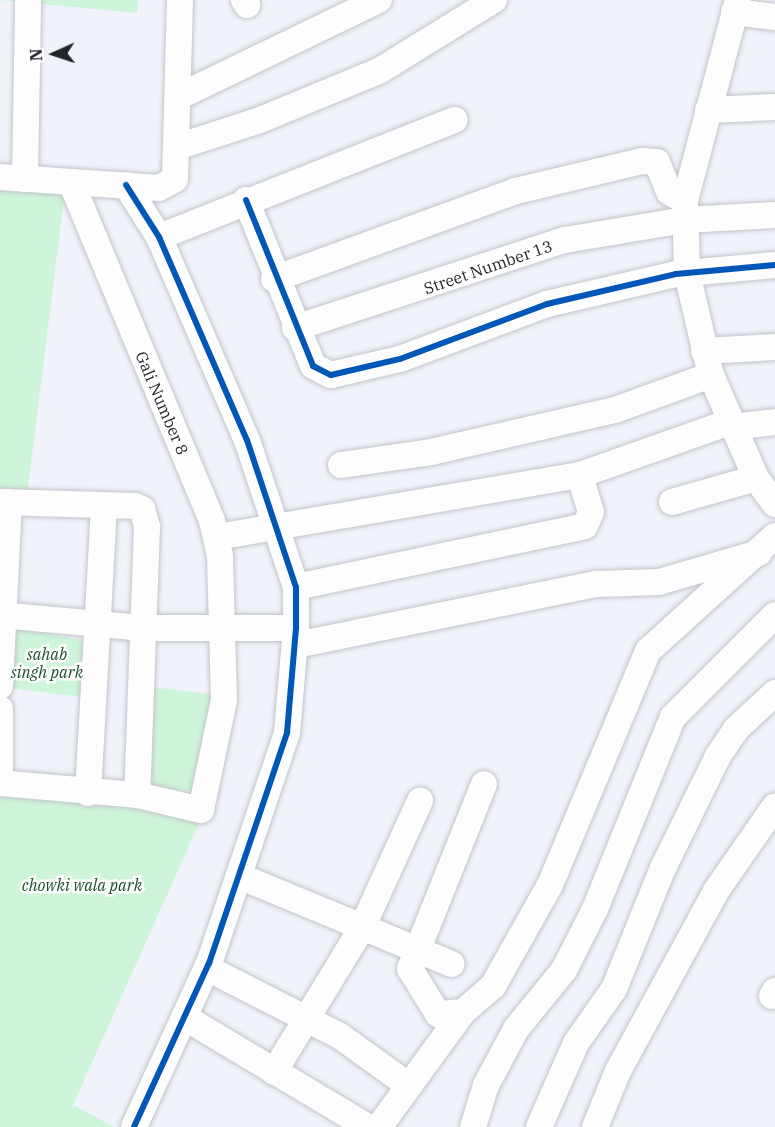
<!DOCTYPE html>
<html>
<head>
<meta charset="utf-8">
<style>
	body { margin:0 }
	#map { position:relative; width:775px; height:1127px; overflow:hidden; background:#f0f3f9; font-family:"IBM Plex Serif",serif }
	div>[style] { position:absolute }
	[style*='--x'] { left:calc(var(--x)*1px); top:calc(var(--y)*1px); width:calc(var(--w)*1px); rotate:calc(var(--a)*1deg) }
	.green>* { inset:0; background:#cef4d9; transform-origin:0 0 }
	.roads { filter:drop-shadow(0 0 2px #c2c4c9) drop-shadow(0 0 2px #c2c4c9) }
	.minor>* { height:26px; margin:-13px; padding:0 13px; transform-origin:13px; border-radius:13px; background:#fdfdfe }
	.cycleway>* { height:6px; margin:-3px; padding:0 3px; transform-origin:3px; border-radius:3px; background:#0057b8 }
	span { translate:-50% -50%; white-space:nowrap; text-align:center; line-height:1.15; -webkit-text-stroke:5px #fff; paint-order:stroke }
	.street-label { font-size:16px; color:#24252a }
	.park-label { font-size:16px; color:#1c4f2a; font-style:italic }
	.north { position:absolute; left:24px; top:24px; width:60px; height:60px; -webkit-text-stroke:4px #fff; paint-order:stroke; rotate:267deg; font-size:16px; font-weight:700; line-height:24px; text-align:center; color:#24252a }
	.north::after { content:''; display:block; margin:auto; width:21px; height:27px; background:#24252a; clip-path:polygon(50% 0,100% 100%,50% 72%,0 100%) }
</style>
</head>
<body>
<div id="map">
	<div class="green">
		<div style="clip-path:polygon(0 0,138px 0,137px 13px)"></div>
		<div style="clip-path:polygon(0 190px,65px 190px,26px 503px,0 494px)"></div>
		<div style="clip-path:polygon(10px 627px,86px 641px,82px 697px,10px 688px)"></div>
		<div style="left:152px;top:687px;width:63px;height:99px;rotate:7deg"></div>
		<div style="clip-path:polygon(0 787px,201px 819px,73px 1105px,114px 1127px,0 1127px)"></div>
	</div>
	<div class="roads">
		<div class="minor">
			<div style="--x:244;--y:0;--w:6;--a:59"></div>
			<div style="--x:738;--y:0;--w:208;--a:104.8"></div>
			<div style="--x:685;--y:201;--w:72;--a:88.4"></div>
			<div style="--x:687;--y:273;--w:105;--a:76.8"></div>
			<div style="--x:711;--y:375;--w:112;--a:66.4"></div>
			<div style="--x:756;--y:478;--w:32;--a:54"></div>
			<div style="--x:734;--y:12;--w:41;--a:7"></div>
			<div style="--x:180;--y:96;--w:221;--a:-25.8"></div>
			<div style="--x:708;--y:110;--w:67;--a:-2.6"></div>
			<div style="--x:177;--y:147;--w:87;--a:-18"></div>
			<div style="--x:260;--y:120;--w:129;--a:-22.4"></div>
			<div style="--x:379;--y:71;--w:135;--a:-31.7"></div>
			<div style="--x:0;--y:177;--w:159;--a:4"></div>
			<div style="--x:159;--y:188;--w:18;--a:-29"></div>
			<div style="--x:175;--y:179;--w:179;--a:-88.4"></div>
			<div style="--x:25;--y:179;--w:179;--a:-89"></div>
			<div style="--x:71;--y:182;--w:367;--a:67.4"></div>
			<div style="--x:212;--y:521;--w:37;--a:77"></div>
			<div style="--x:220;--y:557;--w:143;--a:88.4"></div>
			<div style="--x:224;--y:700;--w:112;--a:101.8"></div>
			<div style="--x:201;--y:810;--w:66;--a:-166.8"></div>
			<div style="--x:126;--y:185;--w:62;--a:57.6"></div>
			<div style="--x:159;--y:237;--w:221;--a:66.6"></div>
			<div style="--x:247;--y:440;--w:155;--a:71.6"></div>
			<div style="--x:296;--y:587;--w:41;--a:90"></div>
			<div style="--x:296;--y:628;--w:105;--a:94.9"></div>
			<div style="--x:287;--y:733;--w:243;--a:108.7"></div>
			<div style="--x:209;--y:963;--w:180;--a:114.6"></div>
			<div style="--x:246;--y:200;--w:179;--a:68"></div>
			<div style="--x:313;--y:366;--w:20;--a:27"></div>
			<div style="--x:331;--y:375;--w:71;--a:-13.1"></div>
			<div style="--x:400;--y:359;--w:157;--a:-20.5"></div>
			<div style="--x:547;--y:304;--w:132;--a:-13.1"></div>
			<div style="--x:676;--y:274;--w:99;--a:-5.2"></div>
			<div style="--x:159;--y:237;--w:318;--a:-21.6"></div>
			<div style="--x:274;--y:279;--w:258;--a:-20"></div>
			<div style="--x:516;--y:191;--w:130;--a:-13.4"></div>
			<div style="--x:642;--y:161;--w:15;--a:4"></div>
			<div style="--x:657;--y:162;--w:32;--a:68"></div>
			<div style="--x:669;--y:192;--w:18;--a:29"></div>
			<div style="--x:295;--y:328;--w:284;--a:-18.1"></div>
			<div style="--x:565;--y:240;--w:121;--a:-9.5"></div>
			<div style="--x:684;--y:220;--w:91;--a:-3.1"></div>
			<div style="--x:704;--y:351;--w:71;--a:-3.2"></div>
			<div style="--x:732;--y:427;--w:43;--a:-6.6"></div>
			<div style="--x:341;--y:465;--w:91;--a:-8.2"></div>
			<div style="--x:431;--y:452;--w:189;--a:-12.9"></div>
			<div style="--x:615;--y:410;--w:102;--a:-20"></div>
			<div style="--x:0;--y:502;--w:135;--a:1.7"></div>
			<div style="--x:135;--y:506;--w:8;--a:23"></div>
			<div style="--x:142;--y:509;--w:19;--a:74"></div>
			<div style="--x:147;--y:527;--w:268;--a:92.1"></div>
			<div style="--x:137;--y:795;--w:138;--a:-175"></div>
			<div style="--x:672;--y:502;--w:87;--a:-15.9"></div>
			<div style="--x:217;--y:537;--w:368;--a:-9.7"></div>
			<div style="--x:580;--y:475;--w:159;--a:-19.5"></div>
			<div style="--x:296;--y:587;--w:295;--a:-11.9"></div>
			<div style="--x:585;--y:526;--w:15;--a:-67"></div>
			<div style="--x:591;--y:512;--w:39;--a:-107"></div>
			<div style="--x:0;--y:615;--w:145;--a:5.2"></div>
			<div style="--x:144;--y:628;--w:152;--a:0"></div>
			<div style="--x:296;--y:645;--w:307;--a:-11.5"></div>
			<div style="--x:597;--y:584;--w:62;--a:-1.8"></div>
			<div style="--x:659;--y:582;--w:104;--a:-16.2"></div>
			<div style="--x:0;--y:686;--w:184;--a:-87.2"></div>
			<div style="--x:0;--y:709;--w:74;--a:90"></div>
			<div style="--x:88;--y:793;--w:288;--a:-86.8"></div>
			<div style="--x:239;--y:876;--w:230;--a:22.5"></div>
			<div style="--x:207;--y:968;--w:149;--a:27.1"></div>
			<div style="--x:340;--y:1036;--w:85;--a:35.9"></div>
			<div style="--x:772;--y:996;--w:6;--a:-59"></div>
			<div style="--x:463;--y:1012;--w:40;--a:-41"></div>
			<div style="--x:493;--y:986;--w:116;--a:-60.6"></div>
			<div style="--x:550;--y:885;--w:254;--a:-67.3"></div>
			<div style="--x:648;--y:651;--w:171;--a:-42.2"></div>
			<div style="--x:184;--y:1017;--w:214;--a:30.9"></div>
			<div style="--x:274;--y:1072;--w:169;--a:-58.6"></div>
			<div style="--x:362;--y:928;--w:140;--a:-65.5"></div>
			<div style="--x:379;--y:1127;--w:142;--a:-53.9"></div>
			<div style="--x:463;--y:1012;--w:25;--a:175"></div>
			<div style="--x:438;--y:1014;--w:53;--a:-121.9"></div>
			<div style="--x:410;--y:969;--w:199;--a:-68.2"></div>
			<div style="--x:473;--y:1127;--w:44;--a:-72.8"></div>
			<div style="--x:486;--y:1085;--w:64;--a:-61.8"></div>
			<div style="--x:516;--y:1029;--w:76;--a:-50.9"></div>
			<div style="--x:564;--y:970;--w:68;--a:-63.1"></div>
			<div style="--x:595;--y:909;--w:207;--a:-67.9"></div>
			<div style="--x:673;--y:717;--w:144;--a:-45"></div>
			<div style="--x:539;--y:1127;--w:92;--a:-66.2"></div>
			<div style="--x:576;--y:1043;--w:66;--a:-54.9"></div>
			<div style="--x:614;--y:989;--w:131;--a:-68"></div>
			<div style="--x:663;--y:868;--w:125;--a:-63.8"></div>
			<div style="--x:718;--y:756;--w:32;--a:-56"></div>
			<div style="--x:736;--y:729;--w:53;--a:-42.7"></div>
			<div style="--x:595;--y:1127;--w:61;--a:-67.7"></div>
			<div style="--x:618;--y:1071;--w:205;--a:-61.4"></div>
			<div style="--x:716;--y:891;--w:103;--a:-55.2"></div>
		</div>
	</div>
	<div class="cycleway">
		<div style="--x:126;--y:185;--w:62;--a:57.6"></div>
		<div style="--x:159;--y:237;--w:221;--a:66.6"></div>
		<div style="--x:247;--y:440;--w:155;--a:71.6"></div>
		<div style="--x:296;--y:587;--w:41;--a:90"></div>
		<div style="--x:296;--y:628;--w:105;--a:94.9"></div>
		<div style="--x:287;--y:733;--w:243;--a:108.7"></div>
		<div style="--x:209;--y:963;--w:180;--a:114.6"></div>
		<div style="--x:246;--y:200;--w:179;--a:68"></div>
		<div style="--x:313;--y:366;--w:20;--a:27"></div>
		<div style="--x:331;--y:375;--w:71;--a:-13.1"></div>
		<div style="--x:400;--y:359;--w:157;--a:-20.5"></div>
		<div style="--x:547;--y:304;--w:132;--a:-13.1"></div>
		<div style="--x:676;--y:274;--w:99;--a:-5.2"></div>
	</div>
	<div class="street-label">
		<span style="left:488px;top:267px;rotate:-19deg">Street Number 13</span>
		<span style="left:162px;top:403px;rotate:67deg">Gali Number 8</span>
	</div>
	<div class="park-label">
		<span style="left:47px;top:663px">sahab<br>singh park</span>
		<span style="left:82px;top:885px">chowki wala park</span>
	</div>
	<div class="north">N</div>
</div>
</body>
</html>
